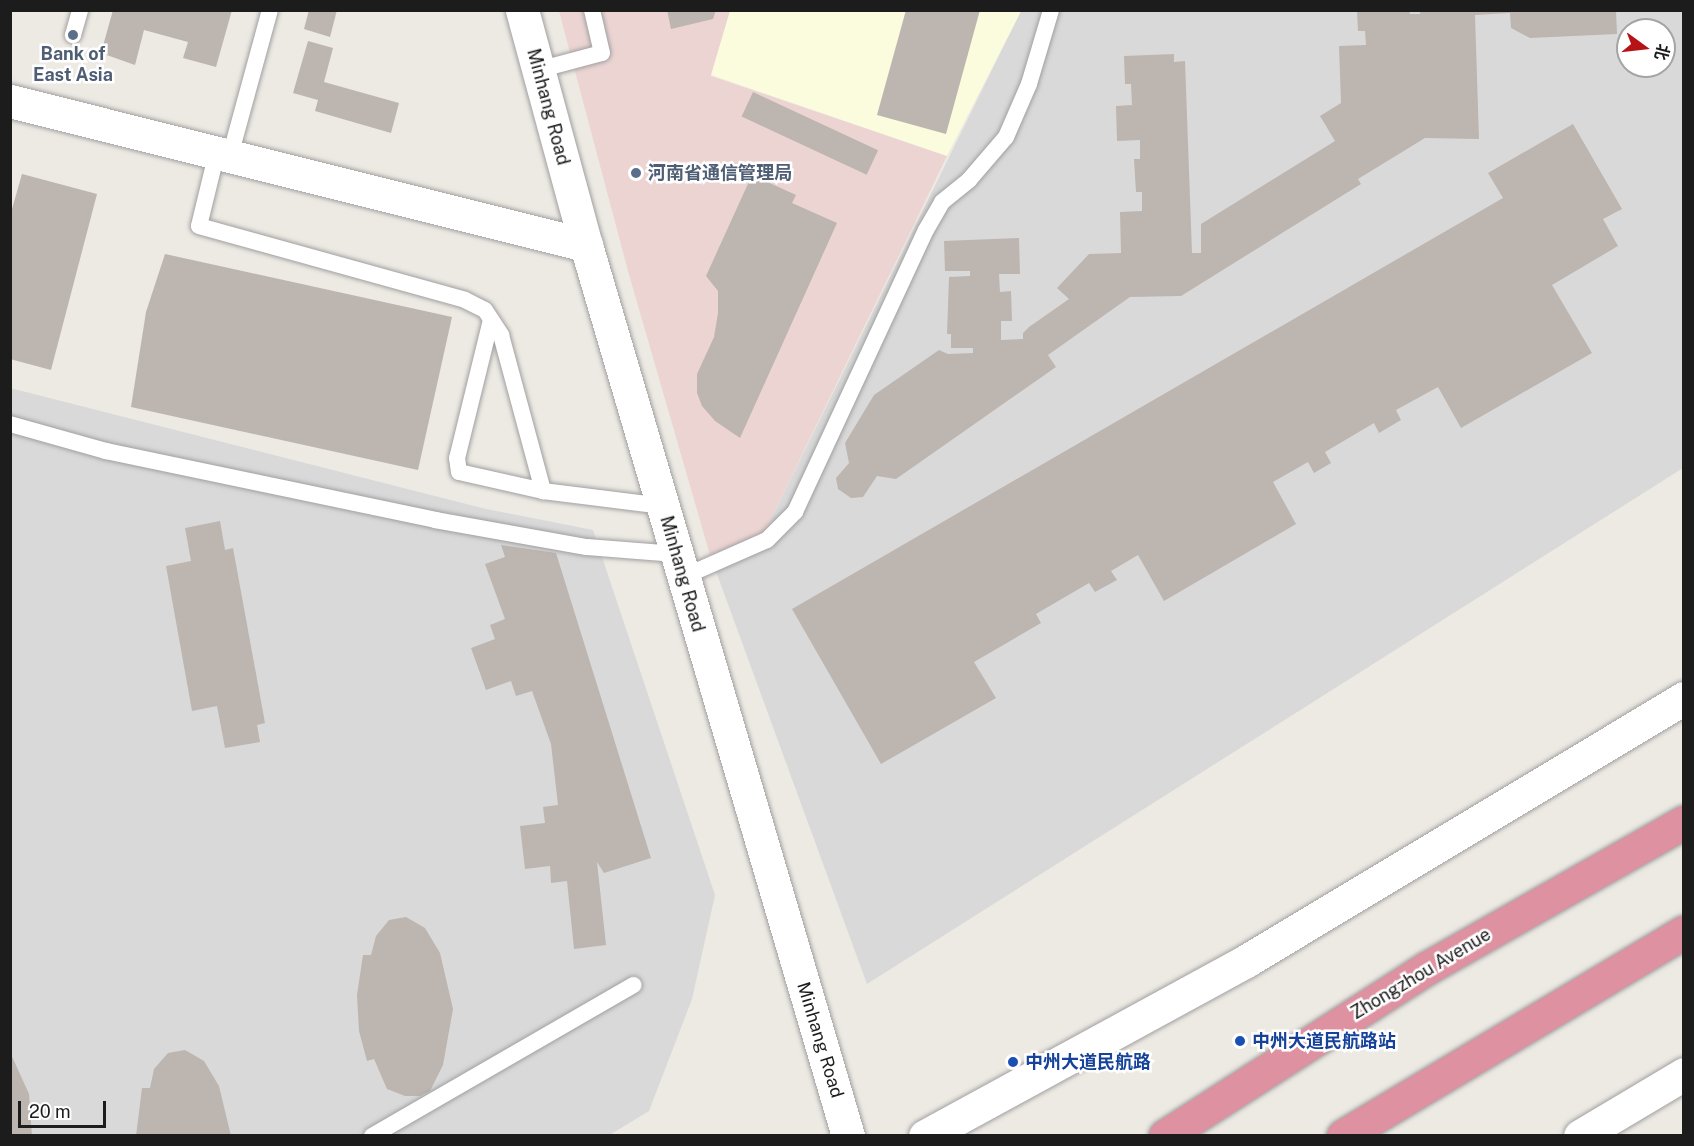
<!DOCTYPE html>
<html>
<head>
<meta charset="utf-8">
<style>
	body { margin:0 }
	#map { position:relative; width:1694px; height:1146px; overflow:hidden; background:#ede9e3; font-family:"Public Sans","Noto Sans SC",sans-serif }
	div>[style] { position:absolute }
	[style*='--x'] { left:calc(var(--x)*1px); top:calc(var(--y)*1px); width:calc(var(--w)*1px); rotate:calc(var(--a)*1deg) }
	.residential>* { inset:0; background:#dad9d9 }
	.commercial>* { inset:0; background:#ecd4d3 }
	.education>* { inset:0; background:#fbfbdd }
	.building>* { inset:0; background:#bdb5b0; transform-origin:0 0 }
	.roads { filter:drop-shadow(0 0 2px #a0a0a0) drop-shadow(0 0 2px #a0a0a0) }
	.lane>* { height:16px; margin:-8px; padding:0 8px; transform-origin:8px; border-radius:8px; background:#fff }
	.street>* { height:33px; margin:-16.5px; padding:0 16.5px; transform-origin:16.5px; border-radius:16.5px; background:#fff }
	.highway>* { height:33px; margin:-16.5px; padding:0 16.5px; transform-origin:16.5px; border-radius:16.5px; background:#dd91a1 }
	.dots>* { width:16px; height:16px; translate:-50% -50%; box-sizing:border-box; border:3px solid #fff; border-radius:50% }
	span { translate:-50% -50%; white-space:nowrap; text-align:center; line-height:1.15; -webkit-text-stroke:5px #fff; paint-order:stroke }
	.service-label { font-size:18px; color:#4e5e75; font-weight:700 }
	.left { translate:0 -50%; text-align:left }
	.street-label { font-size:18px; color:#1c1c1c }
	.transit-label { font-size:18px; color:#164399; font-weight:700 }
	.frame { position:absolute; inset:0; border:12px solid #1c1c1c; pointer-events:none }
	.north { position:absolute; left:1616px; top:18px; width:60px; height:60px; box-sizing:border-box; background:#fff; border:2px solid #a4a4a4; border-radius:50%; rotate:105deg; font-size:16px; font-weight:700; line-height:24px; text-align:center; color:#1c1c1c }
	.north::after { content:''; display:block; margin:auto; width:21px; height:27px; background:#b61317; clip-path:polygon(50% 0,100% 100%,50% 72%,0 100%) }
	.scale { position:absolute; left:18px; top:1101px; width:88px; height:27px; box-sizing:border-box; border:3px solid #1c1c1c; border-top:0; padding-left:8px; font-size:18px; line-height:21px; white-space:nowrap; color:#1c1c1c; -webkit-text-stroke:4px #fff; paint-order:stroke }
</style>
</head>
<body>
<div id="map">
	<div class="residential">
		<div style="clip-path:polygon(evenodd,1021px 11px,1683px 11px,1683px 468px,867px 984px,710px 555px,764px 533px,1021px 11px,1628px 30px,1664px 30px,1664px 66px,1628px 66px,1628px 30px)"></div>
		<div style="clip-path:polygon(10px 388px,486px 509px,593px 530px,715px 895px,692px 999px,649px 1111px,608px 1136px,11px 1135px)"></div>
	</div>
	<div class="commercial">
		<div style="clip-path:polygon(559px 11px,730px 11px,711px 76px,947px 156px,764px 533px,710px 555px,628px 271px)"></div>
	</div>
	<div class="education">
		<div style="clip-path:polygon(730px 11px,1021px 11px,947px 156px,711px 75px)"></div>
	</div>
	<div class="building">
		<div style="clip-path:polygon(113px 10px,232px 10px,216px 67px,183px 58px,188px 42px,144px 30px,135px 65px,101px 53px)"></div>
		<div style="clip-path:polygon(309px 10px,337px 10px,330px 37px,304px 29px)"></div>
		<div style="clip-path:polygon(667px 10px,716px 10px,713px 19px,671px 29px)"></div>
		<div style="clip-path:polygon(906px 10px,980px 10px,946px 134px,877px 115px)"></div>
		<div style="clip-path:polygon(1357px 10px,1409px 10px,1410px 14px,1420px 14px,1420px 10px,1616px 10px,1617px 34px,1530px 38px,1511px 28px,1510px 13px,1475px 15px,1479px 139px,1425px 138px,1358px 179px,1361px 184px,1181px 296px,1130px 297px,1048px 355px,1056px 367px,896px 479px,877px 476px,863px 497px,851px 498px,838px 489px,836px 478px,849px 463px,845px 443px,874px 395px,939px 350px,948px 354px,973px 353px,973px 348px,951px 348px,951px 334px,947px 334px,949px 277px,970px 276px,970px 271px,945px 271px,944px 241px,1019px 238px,1020px 274px,999px 274px,1000px 292px,1011px 291px,1012px 321px,1001px 321px,1001px 340px,1023px 339px,1023px 333px,1029px 327px,1069px 299px,1057px 288px,1089px 254px,1121px 253px,1120px 212px,1142px 211px,1142px 192px,1136px 192px,1134px 159px,1140px 159px,1140px 140px,1117px 141px,1116px 106px,1132px 105px,1131px 84px,1125px 84px,1124px 56px,1174px 54px,1174px 62px,1185px 61px,1192px 253px,1201px 253px,1201px 224px,1335px 141px,1320px 116px,1341px 103px,1339px 46px,1366px 45px,1365px 31px,1358px 31px)"></div>
		<div style="clip-path:polygon(308px 41px,333px 48px,324px 82px,399px 103px,391px 133px,315px 111px,318px 100px,293px 93px)"></div>
		<div style="left:753px;top:92px;width:138px;height:27px;rotate:25deg"></div>
		<div style="clip-path:polygon(1573px 124px,1622px 209px,1603px 219px,1618px 246px,1552px 285px,1592px 353px,1461px 428px,1438px 387px,1396px 410px,1401px 420px,1379px 433px,1374px 423px,1325px 452px,1331px 463px,1314px 473px,1308px 462px,1273px 482px,1296px 524px,1164px 601px,1138px 555px,1111px 571px,1117px 580px,1095px 592px,1089px 583px,1036px 614px,1041px 623px,974px 662px,996px 698px,881px 764px,792px 609px,1503px 198px,1488px 173px)"></div>
		<div style="clip-path:polygon(22px 174px,97px 194px,51px 370px,10px 359px,10px 216px)"></div>
		<div style="clip-path:polygon(752px 175px,796px 195px,792px 203px,837px 223px,740px 438px,715px 421px,702px 406px,697px 393px,697px 374px,714px 337px,718px 313px,718px 291px,706px 276px)"></div>
		<div style="clip-path:polygon(165px 254px,452px 317px,418px 470px,131px 407px,146px 312px)"></div>
		<div style="clip-path:polygon(220px 521px,225px 550px,233px 548px,265px 723px,257px 725px,260px 742px,225px 748px,217px 706px,192px 711px,166px 566px,191px 561px,185px 528px)"></div>
		<div style="clip-path:polygon(501px 545px,556px 553px,651px 858px,604px 873px,597px 862px,606px 945px,574px 949px,567px 881px,551px 883px,550px 866px,525px 869px,520px 826px,545px 823px,543px 807px,558px 805px,551px 744px,563px 742px,551px 744px,532px 691px,516px 696px,511px 681px,486px 690px,471px 648px,495px 639px,490px 625px,505px 619px,485px 564px,505px 557px)"></div>
		<div style="clip-path:polygon(406px 917px,425px 928px,440px 953px,453px 1009px,443px 1065px,430px 1091px,420px 1096px,405px 1096px,387px 1089px,374px 1059px,367px 1061px,359px 1031px,357px 995px,363px 955px,371px 955px,376px 936px,389px 920px)"></div>
		<div style="clip-path:polygon(185px 1050px,204px 1061px,219px 1086px,231px 1136px,136px 1136px,142px 1088px,150px 1088px,154px 1069px,168px 1053px)"></div>
		<div style="clip-path:polygon(10px 1052px,29px 1094px,32px 1136px,10px 1136px)"></div>
	</div>
	<div class="roads">
		<div class="lane">
			<div style="--x:73;--y:35;--w:26;--a:-74"></div>
			<div style="--x:538;--y:70;--w:66;--a:-14.9"></div>
			<div style="--x:602;--y:53;--w:44;--a:-103.1"></div>
			<div style="--x:217;--y:152;--w:76;--a:103.7"></div>
			<div style="--x:199;--y:226;--w:276;--a:15.5"></div>
			<div style="--x:465;--y:300;--w:22;--a:27"></div>
			<div style="--x:485;--y:310;--w:30;--a:57"></div>
			<div style="--x:501;--y:335;--w:162;--a:74.9"></div>
			<div style="--x:543;--y:491;--w:121;--a:7.1"></div>
			<div style="--x:230;--y:156;--w:151;--a:-74.7"></div>
			<div style="--x:491;--y:320;--w:142;--a:103.8"></div>
			<div style="--x:457;--y:458;--w:14;--a:82"></div>
			<div style="--x:459;--y:472;--w:86;--a:12.7"></div>
			<div style="--x:10;--y:424;--w:100;--a:15.7"></div>
			<div style="--x:106;--y:451;--w:336;--a:11.8"></div>
			<div style="--x:435;--y:520;--w:154;--a:10.1"></div>
			<div style="--x:587;--y:547;--w:89;--a:4.5"></div>
			<div style="--x:683;--y:577;--w:92;--a:-23.8"></div>
			<div style="--x:767;--y:540;--w:40;--a:-45"></div>
			<div style="--x:795;--y:512;--w:311;--a:-65.1"></div>
			<div style="--x:926;--y:230;--w:32;--a:-60"></div>
			<div style="--x:942;--y:202;--w:35;--a:-39"></div>
			<div style="--x:969;--y:180;--w:57;--a:-49.3"></div>
			<div style="--x:1006;--y:137;--w:58;--a:-66.5"></div>
			<div style="--x:1029;--y:84;--w:77;--a:-73.4"></div>
			<div style="--x:372;--y:1136;--w:302;--a:-30"></div>
		</div>
		<div class="street">
			<div style="--x:522;--y:10;--w:244;--a:74.8"></div>
			<div style="--x:586;--y:245;--w:929;--a:73.61"></div>
			<div style="--x:10;--y:101;--w:594;--a:14.04"></div>
			<div style="--x:925;--y:1136;--w:366;--a:-28.6"></div>
			<div style="--x:1246;--y:961;--w:511;--a:-30.98"></div>
			<div style="--x:1580;--y:1136;--w:121;--a:-30.8"></div>
		</div>
		<div class="highway">
			<div style="--x:1165;--y:1136;--w:311;--a:-32.7"></div>
			<div style="--x:1427;--y:968;--w:296;--a:-29.6"></div>
			<div style="--x:1343;--y:1136;--w:397;--a:-30.9"></div>
		</div>
	</div>
	<div class="dots">
		<div style="left:73px;top:35px;background:#5c6f8a"></div>
		<div style="left:636px;top:173px;background:#5c6f8a"></div>
		<div style="left:1240px;top:1041px;background:#1a4fb4"></div>
		<div style="left:1013px;top:1062px;background:#1a4fb4"></div>
	</div>
	<div class="service-label">
		<span style="left:73px;top:65px">Bank of<br>East Asia</span>
		<span class="left" style="left:648px;top:173px">河南省通信管理局</span>
	</div>
	<div class="street-label">
		<span style="left:548px;top:107px;rotate:75deg">Minhang Road</span>
		<span style="left:682px;top:574px;rotate:74deg">Minhang Road</span>
		<span style="left:1421px;top:974px;rotate:-31deg">Zhongzhou Avenue</span>
		<span style="left:820px;top:1040px;rotate:73deg">Minhang Road</span>
	</div>
	<div class="transit-label">
		<span class="left" style="left:1252px;top:1041px">中州大道民航路站</span>
		<span class="left" style="left:1025px;top:1062px">中州大道民航路</span>
	</div>
	<div class="frame"></div>
	<div class="north">北</div>
	<div class="scale">20 m</div>
</div>
</body>
</html>
